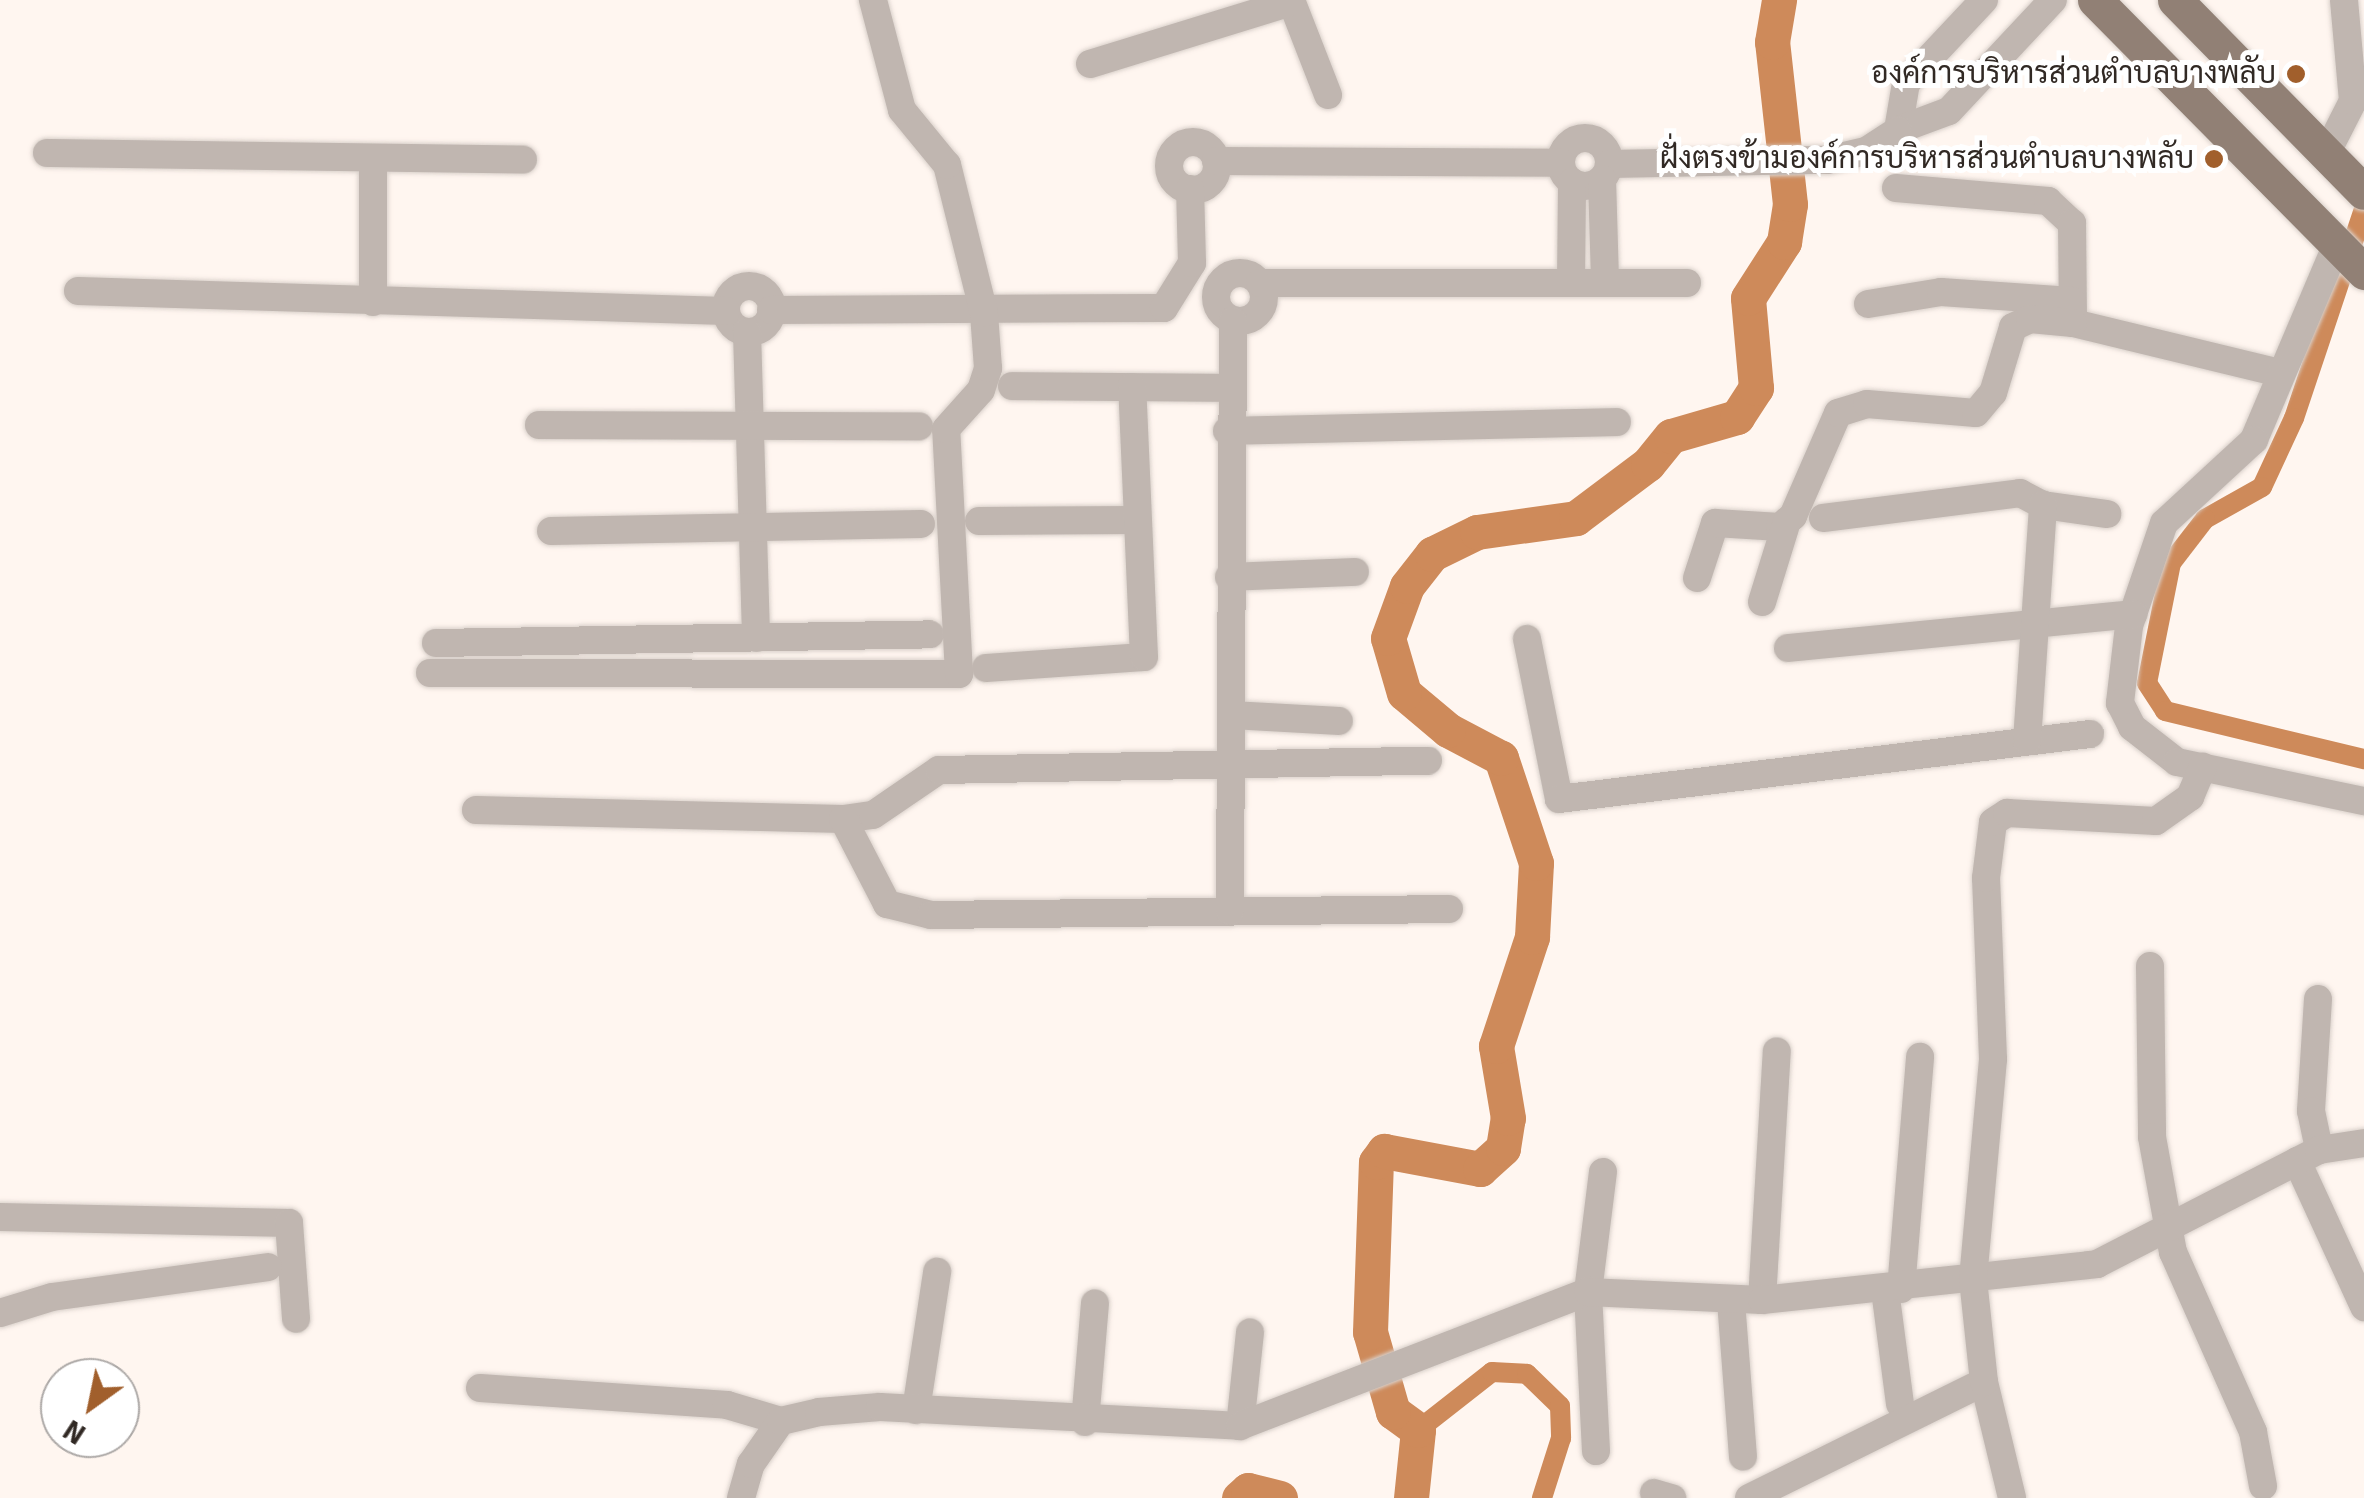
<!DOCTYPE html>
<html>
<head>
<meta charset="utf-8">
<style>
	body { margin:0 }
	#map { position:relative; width:2364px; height:1498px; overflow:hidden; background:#fff6f0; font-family:Signika,Sarabun,sans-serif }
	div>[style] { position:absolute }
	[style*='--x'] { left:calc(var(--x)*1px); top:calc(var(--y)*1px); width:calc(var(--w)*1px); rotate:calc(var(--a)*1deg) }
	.canal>* { height:20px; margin:-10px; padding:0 10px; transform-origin:10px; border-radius:10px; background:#ce8a5a }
	.river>* { height:35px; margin:-17.5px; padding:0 17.5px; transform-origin:17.5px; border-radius:17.5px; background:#ce8a5a }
	.roads { filter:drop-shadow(0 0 2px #dad1cb) drop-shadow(0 0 2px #dad1cb) }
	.minor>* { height:28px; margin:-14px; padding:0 14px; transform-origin:14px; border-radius:14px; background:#c0b6b0 }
	.minor>.ring { margin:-14px; padding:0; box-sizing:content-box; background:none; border:28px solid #c0b6b0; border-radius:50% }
	.major>* { height:35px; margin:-17.5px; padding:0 17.5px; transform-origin:17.5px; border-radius:17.5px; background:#918075 }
	.dots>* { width:28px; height:28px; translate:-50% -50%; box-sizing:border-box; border:5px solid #fff; border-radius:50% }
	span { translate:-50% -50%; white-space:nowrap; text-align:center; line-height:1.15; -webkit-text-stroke:10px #fff; paint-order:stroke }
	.poi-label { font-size:30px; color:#312924 }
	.right { translate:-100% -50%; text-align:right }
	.north { position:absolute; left:40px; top:1358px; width:100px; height:100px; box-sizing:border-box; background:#fff; border:2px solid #ada9a7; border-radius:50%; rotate:213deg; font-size:28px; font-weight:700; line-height:40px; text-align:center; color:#312924 }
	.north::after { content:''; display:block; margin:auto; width:35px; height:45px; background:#a15f2c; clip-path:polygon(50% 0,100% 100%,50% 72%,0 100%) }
</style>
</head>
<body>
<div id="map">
	<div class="canal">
		<div style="--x:2364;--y:209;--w:220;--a:108.5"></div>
		<div style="--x:2294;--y:418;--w:76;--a:114.9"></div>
		<div style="--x:2262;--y:487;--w:65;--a:150.7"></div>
		<div style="--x:2205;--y:519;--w:56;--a:127.7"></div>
		<div style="--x:2171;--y:563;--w:122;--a:101.3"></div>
		<div style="--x:2147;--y:683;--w:33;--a:57"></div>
		<div style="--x:2165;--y:711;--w:205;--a:13.6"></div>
		<div style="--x:1418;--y:1430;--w:94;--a:-38.1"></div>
		<div style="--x:1492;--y:1372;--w:35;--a:3"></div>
		<div style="--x:1527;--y:1374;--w:46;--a:44.1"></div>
		<div style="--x:1560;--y:1406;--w:32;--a:88"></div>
		<div style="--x:1561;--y:1438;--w:63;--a:107.6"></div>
	</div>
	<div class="river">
		<div style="--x:1239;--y:1498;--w:12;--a:-42"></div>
		<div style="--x:1248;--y:1490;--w:33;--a:14"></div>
		<div style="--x:1411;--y:1498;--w:68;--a:-84.1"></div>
		<div style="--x:1418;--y:1430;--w:31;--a:-144"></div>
		<div style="--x:1393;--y:1412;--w:83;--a:-106"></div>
		<div style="--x:1370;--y:1332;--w:170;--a:-88"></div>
		<div style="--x:1376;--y:1162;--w:14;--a:-54"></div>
		<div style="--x:1384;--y:1151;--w:98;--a:10.6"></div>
		<div style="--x:1480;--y:1169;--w:31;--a:-42"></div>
		<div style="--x:1503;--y:1148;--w:30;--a:-81"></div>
		<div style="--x:1508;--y:1118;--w:73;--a:-99.5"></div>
		<div style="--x:1496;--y:1046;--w:115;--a:-71.7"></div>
		<div style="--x:1532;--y:937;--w:74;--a:-86.9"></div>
		<div style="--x:1536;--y:863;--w:111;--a:-108.4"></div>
		<div style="--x:1501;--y:758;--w:60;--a:-152.2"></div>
		<div style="--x:1448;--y:730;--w:57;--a:-139.9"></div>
		<div style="--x:1404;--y:693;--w:57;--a:-106.2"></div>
		<div style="--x:1388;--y:638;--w:55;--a:-69.9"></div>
		<div style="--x:1407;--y:586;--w:41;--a:-52"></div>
		<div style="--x:1432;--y:554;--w:50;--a:-26.1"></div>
		<div style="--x:1477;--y:532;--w:100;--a:-8"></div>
		<div style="--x:1576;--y:518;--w:90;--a:-36.9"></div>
		<div style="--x:1648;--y:464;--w:36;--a:-51"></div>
		<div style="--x:1671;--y:436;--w:69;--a:-16.1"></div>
		<div style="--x:1737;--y:417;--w:35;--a:-57"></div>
		<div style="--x:1756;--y:388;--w:90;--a:-95.1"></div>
		<div style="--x:1748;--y:298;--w:67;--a:-57.3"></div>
		<div style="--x:1784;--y:242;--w:38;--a:-81"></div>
		<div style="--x:1790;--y:204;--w:163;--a:-96.3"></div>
		<div style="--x:1772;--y:42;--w:43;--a:-80.5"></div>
	</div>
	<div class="roads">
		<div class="minor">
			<div style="--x:1291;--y:0;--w:102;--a:68.7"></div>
			<div style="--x:1984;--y:0;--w:114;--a:133.2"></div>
			<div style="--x:1906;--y:83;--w:48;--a:99.7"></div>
			<div style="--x:1898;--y:130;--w:54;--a:-20.4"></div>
			<div style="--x:1949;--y:111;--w:152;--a:-46.9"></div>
			<div style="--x:1090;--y:64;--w:211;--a:-17.1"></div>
			<div class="ring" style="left:1561px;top:138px;width:20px;height:20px"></div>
			<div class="ring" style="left:1169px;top:142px;width:20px;height:20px"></div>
			<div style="--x:2327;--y:152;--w:57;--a:-63"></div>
			<div style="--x:2353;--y:101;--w:101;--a:-95.1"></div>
			<div style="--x:47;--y:153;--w:476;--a:0.8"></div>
			<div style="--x:1216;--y:161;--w:345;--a:0.3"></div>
			<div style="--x:1609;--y:164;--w:218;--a:-1.1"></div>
			<div style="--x:1827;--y:160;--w:40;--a:-13"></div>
			<div style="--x:1866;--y:151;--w:38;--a:-33"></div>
			<div style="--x:1602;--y:179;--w:103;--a:88.3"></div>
			<div style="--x:1896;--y:188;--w:153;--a:4.9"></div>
			<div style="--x:2048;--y:201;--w:33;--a:43"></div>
			<div style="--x:2072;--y:223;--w:100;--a:89.4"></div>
			<div style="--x:2073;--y:323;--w:212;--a:13.6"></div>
			<div style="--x:2337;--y:244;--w:213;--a:113"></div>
			<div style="--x:2254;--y:440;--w:122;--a:137.3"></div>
			<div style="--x:2164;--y:523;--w:109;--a:108.8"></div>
			<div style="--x:2129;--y:626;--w:78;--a:96.7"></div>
			<div style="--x:2120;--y:703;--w:27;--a:63"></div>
			<div style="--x:2132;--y:727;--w:57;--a:37.9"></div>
			<div style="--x:2177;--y:762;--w:191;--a:11.8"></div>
			<div class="ring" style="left:1216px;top:273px;width:20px;height:20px"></div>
			<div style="--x:1571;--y:282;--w:100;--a:-89.4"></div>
			<div style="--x:1260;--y:283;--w:427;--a:0"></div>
			<div class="ring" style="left:726px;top:286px;width:18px;height:18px"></div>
			<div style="--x:78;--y:291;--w:648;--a:1.77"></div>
			<div style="--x:373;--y:302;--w:142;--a:-90"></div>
			<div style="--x:1868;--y:304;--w:74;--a:-9.3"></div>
			<div style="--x:1941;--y:292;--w:131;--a:3.9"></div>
			<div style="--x:771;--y:310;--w:393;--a:-0.3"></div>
			<div style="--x:1164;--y:308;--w:53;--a:-58.1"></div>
			<div style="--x:1192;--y:263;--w:74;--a:-91.5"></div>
			<div style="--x:747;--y:332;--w:306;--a:88.3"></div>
			<div style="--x:1012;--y:386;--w:216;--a:0.5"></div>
			<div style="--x:539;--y:425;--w:380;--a:0.2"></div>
			<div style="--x:1227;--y:431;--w:390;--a:-1.3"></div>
			<div style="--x:1823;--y:518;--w:199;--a:-7.2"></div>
			<div style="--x:2020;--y:493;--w:26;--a:28"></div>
			<div style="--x:2043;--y:505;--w:65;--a:8"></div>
			<div style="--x:979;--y:521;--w:157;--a:-0.4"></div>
			<div style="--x:551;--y:531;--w:370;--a:-1.1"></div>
			<div style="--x:1229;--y:577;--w:126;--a:-2.3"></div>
			<div style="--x:1697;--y:578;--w:58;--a:-71.9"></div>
			<div style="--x:1715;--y:523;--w:65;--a:3.5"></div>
			<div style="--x:1780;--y:527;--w:17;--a:-40"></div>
			<div style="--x:1793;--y:516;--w:112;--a:-66.4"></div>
			<div style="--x:1838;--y:413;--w:30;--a:-17"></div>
			<div style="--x:1867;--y:404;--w:109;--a:4.7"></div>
			<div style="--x:1976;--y:413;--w:26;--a:-50"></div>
			<div style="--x:1993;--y:393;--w:69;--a:-73.1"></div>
			<div style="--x:2013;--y:327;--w:19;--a:-25"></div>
			<div style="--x:2030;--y:319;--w:43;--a:5.3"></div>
			<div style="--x:1762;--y:602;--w:85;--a:-72.8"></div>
			<div style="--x:1527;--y:639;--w:163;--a:78.7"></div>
			<div style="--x:1559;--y:799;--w:535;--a:-6.98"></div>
			<div style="--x:436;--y:643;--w:494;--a:-1"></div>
			<div style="--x:1788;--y:648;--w:347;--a:-5.6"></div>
			<div style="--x:986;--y:668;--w:158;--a:-4"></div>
			<div style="--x:1144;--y:657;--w:270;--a:-92.5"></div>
			<div style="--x:430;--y:673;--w:529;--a:0.11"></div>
			<div style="--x:959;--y:674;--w:245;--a:-93"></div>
			<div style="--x:946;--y:429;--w:52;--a:-48.1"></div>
			<div style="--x:981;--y:390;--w:23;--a:-72"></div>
			<div style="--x:988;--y:368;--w:55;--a:-94.2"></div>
			<div style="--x:984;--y:313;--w:153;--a:-104"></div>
			<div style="--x:947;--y:165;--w:71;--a:-129.3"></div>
			<div style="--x:902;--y:110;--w:114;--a:-104.8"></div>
			<div style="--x:1232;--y:715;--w:107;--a:3.2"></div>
			<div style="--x:2027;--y:741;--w:237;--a:-86.1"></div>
			<div style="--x:476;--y:810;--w:367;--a:1.4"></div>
			<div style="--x:843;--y:819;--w:30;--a:-8"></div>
			<div style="--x:873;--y:815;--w:80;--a:-34.3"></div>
			<div style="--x:939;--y:770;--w:489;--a:-1.1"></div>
			<div style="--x:843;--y:819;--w:96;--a:62.6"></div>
			<div style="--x:887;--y:904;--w:45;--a:14"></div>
			<div style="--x:931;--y:915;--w:518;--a:-0.66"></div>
			<div style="--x:1230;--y:911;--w:590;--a:-89.71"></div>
			<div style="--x:2150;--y:966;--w:171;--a:89.3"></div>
			<div style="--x:2152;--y:1137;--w:117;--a:79.7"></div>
			<div style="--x:2173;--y:1252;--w:197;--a:66"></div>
			<div style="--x:2253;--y:1432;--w:55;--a:79.5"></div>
			<div style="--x:2318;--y:999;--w:112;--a:93.6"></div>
			<div style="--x:2311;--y:1111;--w:40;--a:78"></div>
			<div style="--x:2297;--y:1161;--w:161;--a:65.3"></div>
			<div style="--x:0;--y:1217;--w:289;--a:1.2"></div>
			<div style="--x:289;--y:1223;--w:96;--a:85.8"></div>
			<div style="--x:1901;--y:1289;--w:233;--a:-85.3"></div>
			<div style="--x:1885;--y:1290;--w:115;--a:82.5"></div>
			<div style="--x:1762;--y:1300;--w:249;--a:-86.6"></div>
			<div style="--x:1731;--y:1301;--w:156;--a:85.6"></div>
			<div style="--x:0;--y:1313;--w:54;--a:-17.1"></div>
			<div style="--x:52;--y:1297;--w:218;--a:-7.9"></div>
			<div style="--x:1984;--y:1382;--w:119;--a:76.4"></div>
			<div style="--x:480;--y:1388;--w:248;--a:3.9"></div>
			<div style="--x:727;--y:1405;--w:56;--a:16.5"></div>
			<div style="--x:916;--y:1410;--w:140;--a:-81.3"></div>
			<div style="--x:1085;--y:1422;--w:119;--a:-85.2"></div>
			<div style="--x:1240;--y:1426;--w:94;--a:-83.9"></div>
			<div style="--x:1596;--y:1451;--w:159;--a:-92.9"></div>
			<div style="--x:1588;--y:1292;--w:121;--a:-82.9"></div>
			<div style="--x:1654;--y:1493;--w:19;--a:16"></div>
			<div style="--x:741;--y:1498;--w:35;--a:-74"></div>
			<div style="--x:751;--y:1464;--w:52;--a:-55.1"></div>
			<div style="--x:781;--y:1421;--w:39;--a:-13"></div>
			<div style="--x:819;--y:1412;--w:61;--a:-4.7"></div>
			<div style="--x:880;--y:1407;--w:361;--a:3"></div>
			<div style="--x:1240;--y:1426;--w:373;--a:-21.1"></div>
			<div style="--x:1588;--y:1292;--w:174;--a:2.6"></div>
			<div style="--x:1762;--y:1300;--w:337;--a:-6.1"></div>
			<div style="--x:2097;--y:1264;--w:250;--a:-27.2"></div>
			<div style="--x:2319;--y:1150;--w:46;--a:-8.8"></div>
			<div style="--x:1749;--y:1498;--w:262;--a:-26.3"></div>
			<div style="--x:1984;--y:1382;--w:104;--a:-96.1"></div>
			<div style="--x:1973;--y:1279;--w:221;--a:-84.8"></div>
			<div style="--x:1993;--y:1059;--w:181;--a:-92.2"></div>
			<div style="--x:1986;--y:878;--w:56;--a:-82.9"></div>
			<div style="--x:1993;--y:822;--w:17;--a:-33"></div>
			<div style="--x:2007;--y:813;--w:149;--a:3.1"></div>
			<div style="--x:2156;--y:821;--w:42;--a:-35.2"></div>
			<div style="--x:2190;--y:797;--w:33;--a:-67"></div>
		</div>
		<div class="major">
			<div style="--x:2095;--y:0;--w:383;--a:45.3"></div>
			<div style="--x:2175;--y:0;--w:269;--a:45.5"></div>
		</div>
	</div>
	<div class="dots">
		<div style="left:2296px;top:74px;background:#a15f2c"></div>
		<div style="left:2214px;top:159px;background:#a15f2c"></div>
	</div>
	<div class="poi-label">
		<span class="right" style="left:2276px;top:74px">องค์การบริหารส่วนตำบลบางพลับ</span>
		<span class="right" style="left:2194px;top:159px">ฝั่งตรงข้ามองค์การบริหารส่วนตำบลบางพลับ</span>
	</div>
	<div class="north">N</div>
</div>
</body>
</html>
